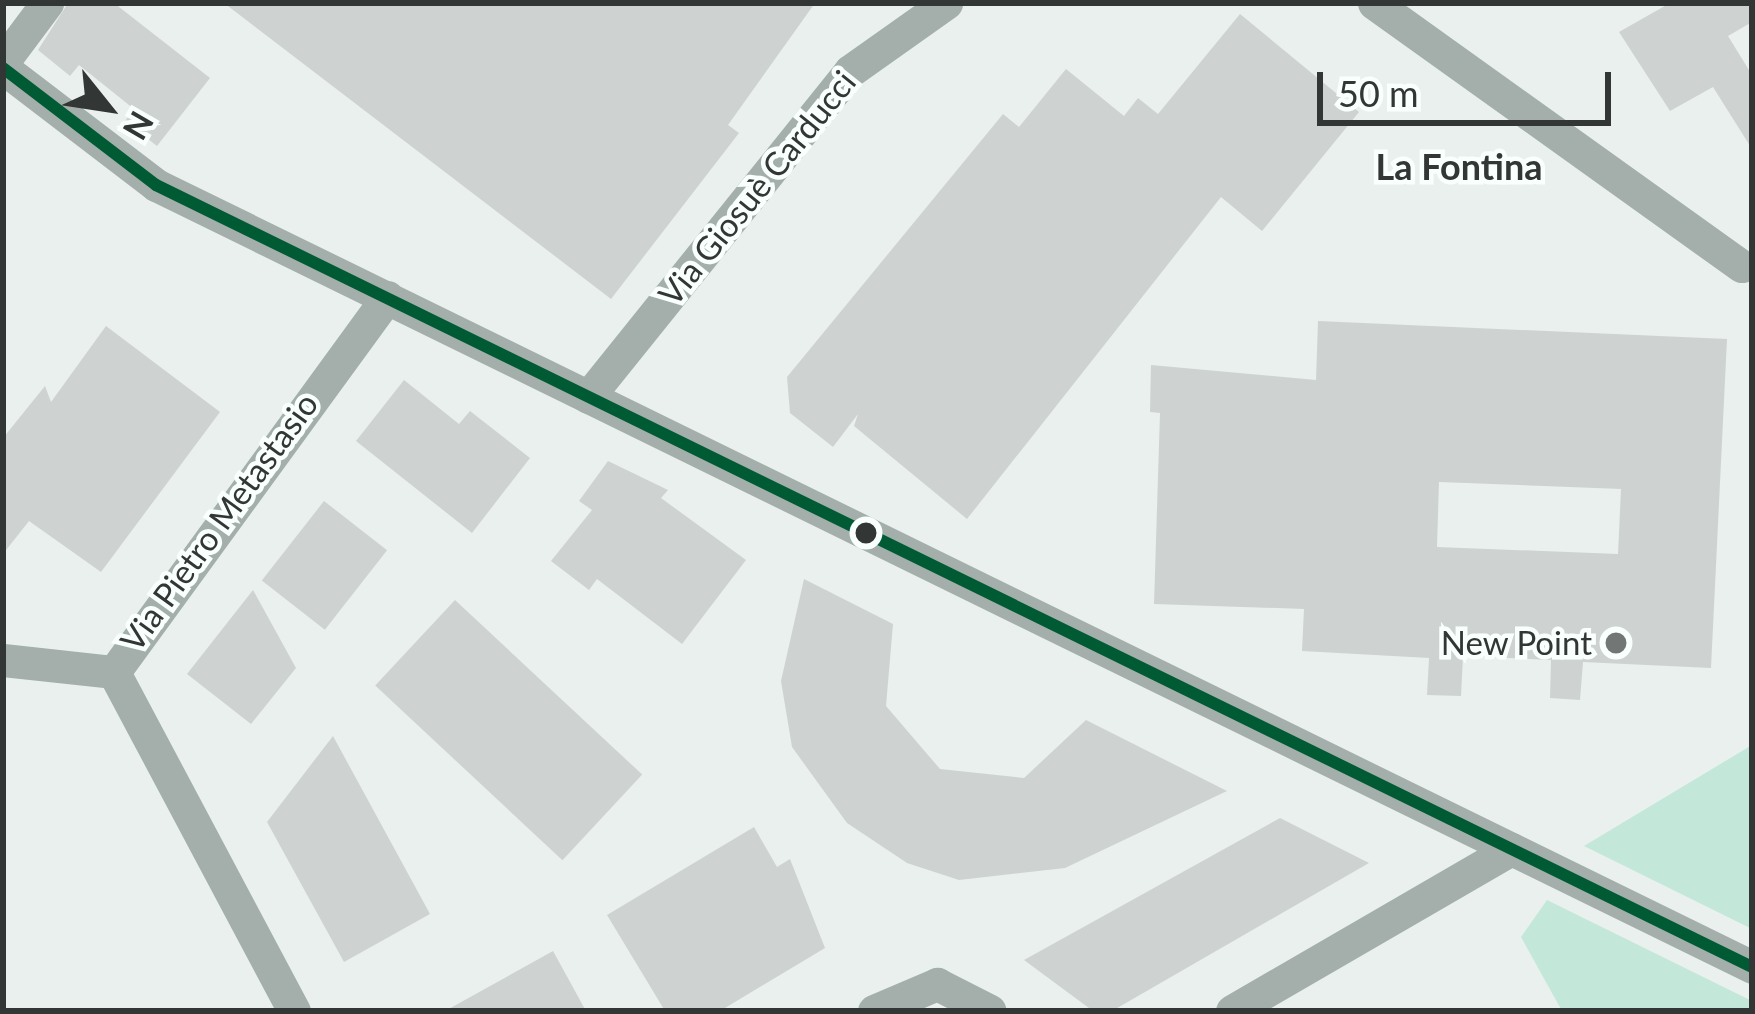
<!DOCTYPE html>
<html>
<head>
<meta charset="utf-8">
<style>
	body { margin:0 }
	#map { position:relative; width:1755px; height:1014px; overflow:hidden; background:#eaf0ed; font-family:Lato,sans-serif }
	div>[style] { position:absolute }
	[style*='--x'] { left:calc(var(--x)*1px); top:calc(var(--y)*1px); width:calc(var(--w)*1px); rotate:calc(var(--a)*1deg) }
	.green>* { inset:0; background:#c3e8d9 }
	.building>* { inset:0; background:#ced3d1; transform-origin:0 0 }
	.street>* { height:33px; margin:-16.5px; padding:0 16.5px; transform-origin:16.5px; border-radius:16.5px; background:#a4afab }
	.bus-1>* { height:12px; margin:-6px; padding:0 6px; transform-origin:6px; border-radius:6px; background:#005b35 }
	.dots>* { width:33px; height:33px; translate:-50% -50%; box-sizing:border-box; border:6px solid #f8fffc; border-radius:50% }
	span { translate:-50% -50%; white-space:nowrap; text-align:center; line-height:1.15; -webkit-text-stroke:9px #f8fffc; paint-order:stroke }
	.street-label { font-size:33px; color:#323635 }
	.poi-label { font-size:33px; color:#323635 }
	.right { translate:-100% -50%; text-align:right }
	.neighbourhood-label { font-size:36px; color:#323635; font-weight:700 }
	.frame { position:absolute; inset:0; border:6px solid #323635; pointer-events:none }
	.north { position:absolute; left:48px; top:48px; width:120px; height:120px; -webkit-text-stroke:9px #f8fffc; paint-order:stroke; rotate:120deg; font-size:33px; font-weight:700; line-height:48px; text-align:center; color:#323635 }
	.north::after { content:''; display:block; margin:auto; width:42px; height:54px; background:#323635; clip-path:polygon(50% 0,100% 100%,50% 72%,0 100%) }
	.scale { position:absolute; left:1317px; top:72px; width:294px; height:54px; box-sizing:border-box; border:6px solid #323635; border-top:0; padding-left:15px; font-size:36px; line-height:42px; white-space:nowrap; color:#323635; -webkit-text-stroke:9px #f8fffc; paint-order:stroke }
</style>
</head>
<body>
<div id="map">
	<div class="green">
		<div style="clip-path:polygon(1752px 745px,1752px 929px,1584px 846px)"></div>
		<div style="clip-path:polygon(1547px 900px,1752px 1001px,1752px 1011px,1562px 1011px,1521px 937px)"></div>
	</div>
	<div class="building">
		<div style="clip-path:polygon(68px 3px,114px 3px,210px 78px,157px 146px,125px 121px,134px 109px,79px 65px,70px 76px,38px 50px)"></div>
		<div style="clip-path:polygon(224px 3px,815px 3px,728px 125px,739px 133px,611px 299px)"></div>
		<div style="clip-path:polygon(1670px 3px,1752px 3px,1752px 22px,1728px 36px,1752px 75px,1752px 149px,1713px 87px,1670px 111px,1619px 32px)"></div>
		<div style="clip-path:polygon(1240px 14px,1359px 112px,1262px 231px,1221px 197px,967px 519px,854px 426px,858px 414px,833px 447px,790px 413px,787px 377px,1003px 114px,1019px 127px,1066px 69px,1124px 116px,1138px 98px,1158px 114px)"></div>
		<div style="clip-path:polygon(evenodd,1318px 321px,1727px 339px,1711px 668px,1583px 662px,1580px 700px,1550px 698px,1551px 660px,1463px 656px,1461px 696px,1427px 695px,1429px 658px,1302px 651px,1304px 609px,1154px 604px,1160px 413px,1150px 412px,1151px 365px,1316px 380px,1318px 321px,1439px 482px,1621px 489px,1618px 554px,1437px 547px,1439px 482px)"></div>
		<div style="clip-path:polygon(106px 326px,220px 412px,101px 572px,29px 521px,3px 554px,3px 438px,45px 386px,51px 402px)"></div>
		<div style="clip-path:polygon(404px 380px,459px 424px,470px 411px,530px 458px,472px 533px,356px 441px)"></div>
		<div style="clip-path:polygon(608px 461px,668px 490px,661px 498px,746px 560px,682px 644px,597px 579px,589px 590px,551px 561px,592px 510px,579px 501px)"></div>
		<div style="left:324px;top:501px;width:80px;height:101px;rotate:38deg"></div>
		<div style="clip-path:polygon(804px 579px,893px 624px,886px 706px,940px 769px,1024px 778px,1086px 720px,1227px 791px,1065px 868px,959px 880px,907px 863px,847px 823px,792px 747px,781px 681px)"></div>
		<div style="clip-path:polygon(253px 590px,296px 668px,251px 724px,187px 674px)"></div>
		<div style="left:455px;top:600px;width:256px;height:117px;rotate:43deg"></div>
		<div style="clip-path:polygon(333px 736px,430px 914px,344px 962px,267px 822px)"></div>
		<div style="clip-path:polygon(1280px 818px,1369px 863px,1112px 1011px,1093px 1011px,1024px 960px)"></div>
		<div style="clip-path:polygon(754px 827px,777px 867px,790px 859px,825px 948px,720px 1011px,665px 1011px,607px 915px)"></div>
		<div style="clip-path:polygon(553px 951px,586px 1011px,445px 1011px)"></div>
	</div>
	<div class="street">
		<div style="--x:1374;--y:3;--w:452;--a:35.6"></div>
		<div style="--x:3;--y:62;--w:74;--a:-53.3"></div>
		<div style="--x:3;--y:68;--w:193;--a:37.4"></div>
		<div style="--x:156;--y:185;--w:1777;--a:26.1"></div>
		<div style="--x:588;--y:397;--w:418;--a:-51.2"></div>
		<div style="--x:850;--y:71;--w:118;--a:-35.3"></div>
		<div style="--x:3;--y:660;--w:112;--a:6.2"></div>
		<div style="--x:294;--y:1011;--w:384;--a:-118"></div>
		<div style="--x:114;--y:672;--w:464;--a:-53.9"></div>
		<div style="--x:874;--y:1011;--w:69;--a:-23.2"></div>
		<div style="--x:937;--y:984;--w:59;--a:27"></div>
		<div style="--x:1232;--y:1011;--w:323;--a:-30.1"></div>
	</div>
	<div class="bus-1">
		<div style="--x:3;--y:68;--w:193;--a:37.4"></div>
		<div style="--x:156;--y:185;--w:1777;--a:26.1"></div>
	</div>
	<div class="dots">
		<div style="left:866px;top:533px;background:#323635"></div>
		<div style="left:1616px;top:643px;background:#727775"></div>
	</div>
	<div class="street-label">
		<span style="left:757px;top:188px;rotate:-51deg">Via Giosuè Carducci</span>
		<span style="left:219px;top:522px;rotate:-54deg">Via Pietro Metastasio</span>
	</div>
	<div class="poi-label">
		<span class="right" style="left:1592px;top:643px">New Point</span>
	</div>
	<div class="neighbourhood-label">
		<span style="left:1459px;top:167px">La Fontina</span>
	</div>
	<div class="frame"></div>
	<div class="north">N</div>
	<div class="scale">50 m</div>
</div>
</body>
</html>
